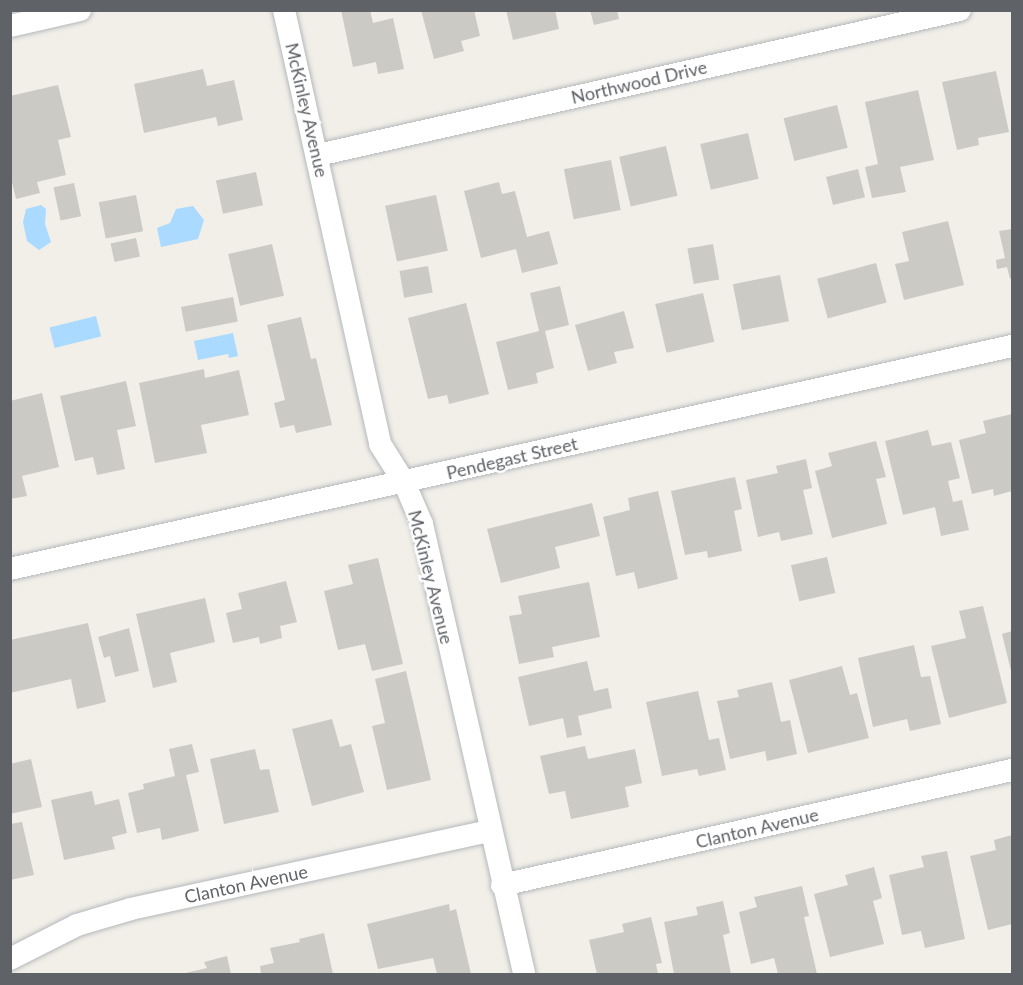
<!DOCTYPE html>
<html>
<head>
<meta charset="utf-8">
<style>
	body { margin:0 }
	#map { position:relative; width:1023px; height:985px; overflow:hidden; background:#f1efe8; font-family:Lato,sans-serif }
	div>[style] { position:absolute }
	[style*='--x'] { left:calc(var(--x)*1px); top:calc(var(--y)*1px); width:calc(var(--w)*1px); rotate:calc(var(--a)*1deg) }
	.water>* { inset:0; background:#aadaff; transform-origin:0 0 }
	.building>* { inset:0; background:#cccac5; transform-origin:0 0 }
	.roads { filter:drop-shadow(0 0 2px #b5b8bc) drop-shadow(0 0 2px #b5b8bc) }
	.minor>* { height:22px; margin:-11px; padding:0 11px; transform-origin:11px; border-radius:11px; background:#fff }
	span { translate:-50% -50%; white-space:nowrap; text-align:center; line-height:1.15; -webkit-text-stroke:5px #fff; paint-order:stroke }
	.street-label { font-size:18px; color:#5f6368 }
	.frame { position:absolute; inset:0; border:12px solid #5f6368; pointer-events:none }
</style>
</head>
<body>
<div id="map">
	<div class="water">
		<div style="clip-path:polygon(41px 205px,46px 209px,45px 224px,51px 242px,39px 250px,27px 241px,23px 222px,26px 209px)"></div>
		<div style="clip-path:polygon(193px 206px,204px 220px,198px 239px,161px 247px,157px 228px,170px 223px,176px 209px)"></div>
		<div style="left:96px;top:316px;width:21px;height:48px;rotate:76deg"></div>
		<div style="clip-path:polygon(233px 333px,238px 356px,229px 358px,228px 354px,198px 360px,194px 341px)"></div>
	</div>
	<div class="building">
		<div style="clip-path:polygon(341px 10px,370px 10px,373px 23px,393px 18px,404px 69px,378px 74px,376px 62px,353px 67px)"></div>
		<div style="clip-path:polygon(421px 10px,474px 10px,480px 36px,461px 41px,464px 51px,434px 59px)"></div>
		<div style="clip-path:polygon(506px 10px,555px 10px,559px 29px,513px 40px)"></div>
		<div style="clip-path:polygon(590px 10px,617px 10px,619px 19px,594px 25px)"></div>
		<div style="clip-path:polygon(203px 69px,207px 86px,234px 80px,243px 120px,218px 126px,216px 117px,144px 133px,134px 84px)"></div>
		<div style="clip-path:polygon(996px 71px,1009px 132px,978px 138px,979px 145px,957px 150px,942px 82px)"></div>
		<div style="clip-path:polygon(58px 85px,71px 137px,58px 140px,66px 175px,37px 182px,40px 193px,16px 199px,10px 174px,10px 96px)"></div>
		<div style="clip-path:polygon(918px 90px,934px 160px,900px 167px,906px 192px,872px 198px,865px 167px,878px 164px,865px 102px)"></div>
		<div style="left:837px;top:105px;width:44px;height:55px;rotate:76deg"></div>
		<div style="left:748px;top:133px;width:47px;height:49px;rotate:77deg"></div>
		<div style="left:666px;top:146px;width:51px;height:48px;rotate:77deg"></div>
		<div style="left:611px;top:160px;width:51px;height:48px;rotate:79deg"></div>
		<div style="left:858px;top:169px;width:29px;height:33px;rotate:76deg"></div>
		<div style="left:256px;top:172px;width:34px;height:41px;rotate:78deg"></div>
		<div style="clip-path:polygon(499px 182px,502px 194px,515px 191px,527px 237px,549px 231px,558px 264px,522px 273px,516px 249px,481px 258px,464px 191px)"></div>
		<div style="left:74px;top:183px;width:34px;height:21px;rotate:78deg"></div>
		<div style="left:136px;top:195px;width:37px;height:38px;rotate:79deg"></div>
		<div style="left:436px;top:195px;width:57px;height:52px;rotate:78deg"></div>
		<div style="clip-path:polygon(948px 221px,964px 285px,904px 300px,895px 264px,909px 261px,902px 232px)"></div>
		<div style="clip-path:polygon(1012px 229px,1012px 278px,1010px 279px,1007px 267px,997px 269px,996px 260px,1005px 258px,999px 231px)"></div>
		<div style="left:136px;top:238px;width:19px;height:26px;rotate:78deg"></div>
		<div style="left:272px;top:244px;width:53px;height:45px;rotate:77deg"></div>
		<div style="left:713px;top:244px;width:36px;height:26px;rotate:80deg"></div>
		<div style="left:876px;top:263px;width:41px;height:61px;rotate:75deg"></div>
		<div style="left:428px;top:266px;width:27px;height:29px;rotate:80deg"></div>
		<div style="left:780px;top:275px;width:47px;height:48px;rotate:79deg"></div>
		<div style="clip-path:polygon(560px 286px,569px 325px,545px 331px,554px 368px,536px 373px,538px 383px,508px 390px,496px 342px,539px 331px,530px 293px)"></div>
		<div style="left:703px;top:293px;width:50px;height:49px;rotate:77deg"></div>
		<div style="left:233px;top:297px;width:25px;height:53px;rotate:79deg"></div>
		<div style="clip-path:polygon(466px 303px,489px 394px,449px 404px,447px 395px,428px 399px,408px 318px)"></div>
		<div style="clip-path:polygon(624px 311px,634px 348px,614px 352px,617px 363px,588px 371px,575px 325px)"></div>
		<div style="clip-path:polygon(301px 317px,311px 359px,316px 358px,332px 425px,296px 433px,294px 425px,280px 428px,274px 403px,285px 400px,267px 325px)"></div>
		<div style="clip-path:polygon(204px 369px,205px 378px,239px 370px,249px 415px,201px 425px,207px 453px,155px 463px,139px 383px)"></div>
		<div style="clip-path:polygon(126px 381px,136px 426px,117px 430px,125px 469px,97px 475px,93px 457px,75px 461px,60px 396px)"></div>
		<div style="clip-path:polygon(42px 393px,59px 467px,22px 476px,27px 496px,10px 499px,10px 401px)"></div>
		<div style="clip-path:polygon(1012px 414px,1012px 491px,994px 496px,993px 489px,972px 494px,959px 440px,986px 433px,983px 421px)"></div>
		<div style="clip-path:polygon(928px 430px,932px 446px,951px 442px,960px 478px,948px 481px,953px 502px,962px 500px,969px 530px,941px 536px,935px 507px,903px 515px,885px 441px)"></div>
		<div style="clip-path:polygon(876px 441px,886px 477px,876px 479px,887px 524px,832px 538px,815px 471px,832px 466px,828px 453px)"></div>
		<div style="clip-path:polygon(806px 459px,812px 488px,803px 490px,813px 534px,781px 541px,779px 532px,758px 537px,746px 480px,778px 473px,776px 466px)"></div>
		<div style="clip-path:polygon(735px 477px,742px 509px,734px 511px,742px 551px,708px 558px,707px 551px,685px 555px,671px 491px)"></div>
		<div style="clip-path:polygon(658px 491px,678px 579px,638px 589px,634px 572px,616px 576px,603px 517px,630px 510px,628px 498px)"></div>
		<div style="clip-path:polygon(592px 503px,600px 536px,555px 547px,560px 568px,501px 583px,487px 529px)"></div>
		<div style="left:827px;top:557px;width:37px;height:37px;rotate:77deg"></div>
		<div style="clip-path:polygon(378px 558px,403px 664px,372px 671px,365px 644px,338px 650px,324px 591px,353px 584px,348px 565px)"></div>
		<div style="clip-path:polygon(286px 581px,297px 622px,280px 626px,282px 638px,260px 644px,259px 637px,233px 643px,226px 613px,242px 609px,238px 593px)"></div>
		<div style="clip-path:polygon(589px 582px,600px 637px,552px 647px,554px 657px,519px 664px,509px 616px,522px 614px,518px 596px)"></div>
		<div style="clip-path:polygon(205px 598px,215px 642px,170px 653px,177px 682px,153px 688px,136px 614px)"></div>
		<div style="clip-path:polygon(983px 606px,1007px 703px,949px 718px,931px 646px,966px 638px,959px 611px)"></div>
		<div style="clip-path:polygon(88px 623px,106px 702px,77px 709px,71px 679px,10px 693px,10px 640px)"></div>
		<div style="clip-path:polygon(129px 628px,139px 671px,115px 677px,110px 656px,104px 658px,98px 637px)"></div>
		<div style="clip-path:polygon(1012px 631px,1012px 675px,1002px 634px)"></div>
		<div style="clip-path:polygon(914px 645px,921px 677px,930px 676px,941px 724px,910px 731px,907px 719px,873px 727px,858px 658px)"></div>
		<div style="clip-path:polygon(587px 661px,594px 691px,608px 688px,612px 708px,578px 716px,582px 735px,567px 738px,563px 718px,529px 726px,518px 677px)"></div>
		<div style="clip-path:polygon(842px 666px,850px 695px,857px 693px,869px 738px,808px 753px,789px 680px)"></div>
		<div style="clip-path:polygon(406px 671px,431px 780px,387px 790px,372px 726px,385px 723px,375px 679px)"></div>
		<div style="clip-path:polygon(772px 682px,781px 722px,790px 720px,797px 754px,767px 761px,765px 751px,730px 759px,717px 701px,739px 697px,737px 690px)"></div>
		<div style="clip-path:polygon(698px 691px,709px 740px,719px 738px,726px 770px,699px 776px,697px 769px,662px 776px,646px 702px)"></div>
		<div style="clip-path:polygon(332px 719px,340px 747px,351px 744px,364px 792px,312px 806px,292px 729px)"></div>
		<div style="clip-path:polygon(192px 744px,199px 772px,186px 775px,199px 831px,162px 840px,160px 828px,137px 833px,128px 793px,144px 789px,143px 784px,175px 776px,169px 749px)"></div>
		<div style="clip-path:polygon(585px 746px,588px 759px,635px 749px,642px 783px,625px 787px,629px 807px,571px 819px,565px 791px,549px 794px,540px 756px)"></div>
		<div style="clip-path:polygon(255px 749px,260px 770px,269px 769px,279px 812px,224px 824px,210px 759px)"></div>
		<div style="clip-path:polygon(31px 759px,42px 807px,10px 814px,10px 764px)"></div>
		<div style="clip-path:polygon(92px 791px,95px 805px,119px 799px,127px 833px,112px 837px,115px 849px,64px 860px,51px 800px)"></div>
		<div style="clip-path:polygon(22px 822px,34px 875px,10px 880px,10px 824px)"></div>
		<div style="clip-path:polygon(1012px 835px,1012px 924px,988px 930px,970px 856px,996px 850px,994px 840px)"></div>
		<div style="clip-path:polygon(947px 851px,965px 939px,925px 948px,921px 931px,902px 935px,889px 875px,924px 867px,921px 856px)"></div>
		<div style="clip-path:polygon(874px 867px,882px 898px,873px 901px,884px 944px,830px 957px,814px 894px,848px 885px,845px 875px)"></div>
		<div style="clip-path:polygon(802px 886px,809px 916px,804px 917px,817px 974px,778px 974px,774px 958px,751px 964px,739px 912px,757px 907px,754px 897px)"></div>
		<div style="clip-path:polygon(723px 901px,730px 933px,723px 935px,731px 974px,674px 974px,664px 922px,698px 915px,696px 907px)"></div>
		<div style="clip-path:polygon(449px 904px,450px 911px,456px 909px,471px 974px,437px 974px,433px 958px,378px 969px,367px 924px)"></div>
		<div style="clip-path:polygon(651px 917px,662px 963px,656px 964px,658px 974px,597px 974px,589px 940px,624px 932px,622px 924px)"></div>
		<div style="clip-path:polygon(324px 933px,333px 974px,261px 974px,260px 966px,274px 963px,270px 948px,300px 942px,299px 939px)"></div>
		<div style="clip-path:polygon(227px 956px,231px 974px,181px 974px,207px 968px,204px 962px)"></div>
	</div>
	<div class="roads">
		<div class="minor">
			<div style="--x:284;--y:10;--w:444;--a:77.5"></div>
			<div style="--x:380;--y:444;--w:45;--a:57.7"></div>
			<div style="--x:404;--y:482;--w:46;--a:66.8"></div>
			<div style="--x:422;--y:524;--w:461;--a:77.2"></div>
			<div style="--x:10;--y:26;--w:72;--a:-12.9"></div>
			<div style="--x:318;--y:155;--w:658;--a:-12.73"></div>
			<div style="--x:10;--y:569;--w:1027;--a:-12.55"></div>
			<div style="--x:502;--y:885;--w:523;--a:-12.71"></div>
			<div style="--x:10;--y:959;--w:75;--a:-26.9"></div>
			<div style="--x:77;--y:925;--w:56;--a:-16.5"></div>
			<div style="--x:131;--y:909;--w:366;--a:-12.3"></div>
		</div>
	</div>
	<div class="street-label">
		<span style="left:639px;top:82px;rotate:-13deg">Northwood Drive</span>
		<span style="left:307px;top:110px;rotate:77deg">McKinley Avenue</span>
		<span style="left:512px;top:458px;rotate:-13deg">Pendegast Street</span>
		<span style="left:431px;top:577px;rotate:76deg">McKinley Avenue</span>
		<span style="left:757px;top:828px;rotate:-13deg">Clanton Avenue</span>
		<span style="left:246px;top:884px;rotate:-12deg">Clanton Avenue</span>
	</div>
	<div class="frame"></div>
</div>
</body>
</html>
